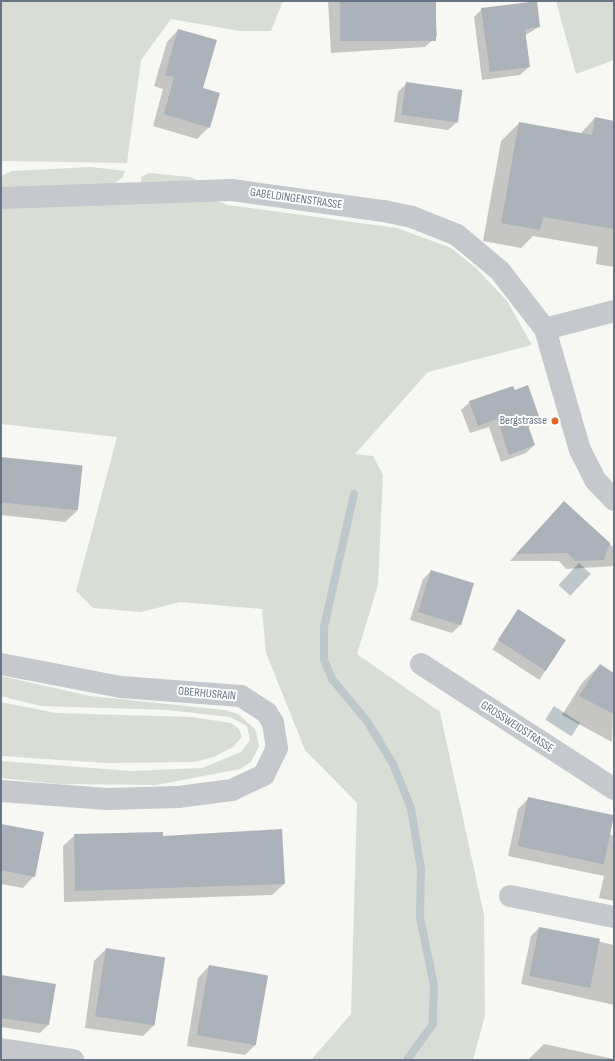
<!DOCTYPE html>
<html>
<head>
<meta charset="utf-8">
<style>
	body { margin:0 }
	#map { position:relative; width:615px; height:1061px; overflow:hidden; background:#f7f7f4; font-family:"Sofia Sans Condensed",sans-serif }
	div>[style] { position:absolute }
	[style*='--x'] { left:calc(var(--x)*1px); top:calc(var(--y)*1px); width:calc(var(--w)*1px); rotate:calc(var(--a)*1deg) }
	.green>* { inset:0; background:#d8ded5 }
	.water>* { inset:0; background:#bdc7cc; transform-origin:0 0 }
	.shadow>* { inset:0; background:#0003; transform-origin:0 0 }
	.stream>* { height:8px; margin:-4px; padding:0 4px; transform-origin:4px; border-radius:4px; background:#bdc7cc }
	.building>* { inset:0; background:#abb2b9; transform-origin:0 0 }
	.street>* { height:22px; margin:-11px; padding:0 11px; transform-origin:11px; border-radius:11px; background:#c5c8cc }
	.dots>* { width:11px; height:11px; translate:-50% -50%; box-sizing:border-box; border:2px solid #fff; border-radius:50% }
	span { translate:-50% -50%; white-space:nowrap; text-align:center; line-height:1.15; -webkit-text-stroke:4px #fff; paint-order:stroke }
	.street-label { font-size:12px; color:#667485 }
	.poi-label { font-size:12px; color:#667485 }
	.right { translate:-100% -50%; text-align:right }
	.frame { position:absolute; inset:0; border:2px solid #667485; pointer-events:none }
</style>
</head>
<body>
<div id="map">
	<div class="green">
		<div style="clip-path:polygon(1px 1px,283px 1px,271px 31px,240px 31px,171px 19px,141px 60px,127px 163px,1px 161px)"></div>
		<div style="clip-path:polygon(556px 1px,614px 1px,614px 60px,576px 74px)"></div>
		<div style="clip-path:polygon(91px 167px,125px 171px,122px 178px,108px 187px,1px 191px,1px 176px,12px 171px)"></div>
		<div style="clip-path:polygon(149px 173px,190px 177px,199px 181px,141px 182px,141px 177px)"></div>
		<div style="clip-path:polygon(209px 198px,228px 205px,397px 228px,451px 248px,476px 268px,507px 301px,532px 345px,428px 372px,355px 454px,373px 456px,383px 475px,378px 585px,357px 654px,440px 712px,484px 915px,485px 1015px,473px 1060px,311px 1060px,351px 1014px,357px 803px,305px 750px,266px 653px,262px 609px,180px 602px,141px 612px,93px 608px,76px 591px,117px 437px,1px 424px,1px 205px)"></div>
		<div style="clip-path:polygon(1px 676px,90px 696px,225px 710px,238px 714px,255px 729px,259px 746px,251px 762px,240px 769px,156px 785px,59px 784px,1px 778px,1px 761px,131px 771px,202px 768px,241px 752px,250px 740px,247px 726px,230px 717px,168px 710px,41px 706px,12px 699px,1px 696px)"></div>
		<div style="clip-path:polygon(1px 702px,56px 713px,192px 717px,231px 723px,239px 729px,242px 737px,233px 747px,214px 757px,194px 762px,106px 763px,1px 756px)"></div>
	</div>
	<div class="water">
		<div style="left:579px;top:563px;width:16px;height:30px;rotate:43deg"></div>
		<div style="left:554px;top:706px;width:31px;height:16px;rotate:33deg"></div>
	</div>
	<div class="shadow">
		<div style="clip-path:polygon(328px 1px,435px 1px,437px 36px,425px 47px,331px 53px)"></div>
		<div style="clip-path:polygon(482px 9px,539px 27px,524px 36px,529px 67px,520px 75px,482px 80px,474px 17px)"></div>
		<div style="clip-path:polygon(178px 30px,201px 88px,209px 127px,197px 139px,153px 126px,163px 89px,154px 86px,167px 42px)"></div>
		<div style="clip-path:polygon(407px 83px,457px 122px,448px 130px,394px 122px,398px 92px)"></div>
		<div style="clip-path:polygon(595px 118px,614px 122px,614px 267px,596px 264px,598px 247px,533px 236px,521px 248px,483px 241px,501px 141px,519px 123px,580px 134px)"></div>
		<div style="clip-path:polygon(514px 391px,539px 418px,528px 428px,534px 445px,526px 453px,501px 462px,489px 427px,470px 433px,461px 410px,470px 402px)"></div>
		<div style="clip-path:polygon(1px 458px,77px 511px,65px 522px,1px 515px)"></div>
		<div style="clip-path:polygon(564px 502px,614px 548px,614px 566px,566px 569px,559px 561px,510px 561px)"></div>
		<div style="clip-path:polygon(431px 571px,473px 584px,460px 625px,452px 633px,410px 620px,423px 579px)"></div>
		<div style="left:518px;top:610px;width:56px;height:47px;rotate:33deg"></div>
		<div style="clip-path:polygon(600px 665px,614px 674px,612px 742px,562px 715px,582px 683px)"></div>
		<div style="clip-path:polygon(529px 798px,614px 836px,614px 901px,599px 898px,604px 876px,508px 856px,518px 809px)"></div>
		<div style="clip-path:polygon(1px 826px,34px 876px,23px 888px,1px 884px)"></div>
		<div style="clip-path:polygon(75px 835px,162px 837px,284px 884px,272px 895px,64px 902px,63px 846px)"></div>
		<div style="clip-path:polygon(539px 928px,614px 945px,614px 1005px,521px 984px,531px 936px)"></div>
		<div style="clip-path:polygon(106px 949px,154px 1025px,143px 1036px,85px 1028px,94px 961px)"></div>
		<div style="clip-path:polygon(209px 966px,256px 1044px,245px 1055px,187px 1046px,198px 978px)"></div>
		<div style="clip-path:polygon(1px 976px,48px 1025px,40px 1033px,1px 1027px)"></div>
		<div style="clip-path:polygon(544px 1044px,614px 1059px,614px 1060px,528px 1060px)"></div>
	</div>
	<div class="stream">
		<div style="--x:354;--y:494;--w:136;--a:102.7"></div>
		<div style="--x:324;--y:627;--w:33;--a:90"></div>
		<div style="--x:324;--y:660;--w:21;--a:67"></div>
		<div style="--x:332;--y:679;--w:55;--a:50.2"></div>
		<div style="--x:367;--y:721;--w:50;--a:58.8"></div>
		<div style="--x:393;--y:764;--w:48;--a:67.8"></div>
		<div style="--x:411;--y:808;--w:62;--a:80.7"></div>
		<div style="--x:421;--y:869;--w:48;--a:91.2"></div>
		<div style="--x:420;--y:917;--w:70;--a:78.5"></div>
		<div style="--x:434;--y:986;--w:38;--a:92"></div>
		<div style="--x:433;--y:1024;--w:44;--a:125.8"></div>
	</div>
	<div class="building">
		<div style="left:340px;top:1px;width:96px;height:40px"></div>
		<div style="clip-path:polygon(537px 1px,540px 27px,525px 29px,530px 67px,490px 72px,481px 8px)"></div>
		<div style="clip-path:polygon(178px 29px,217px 40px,203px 88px,220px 93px,210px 128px,164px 114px,174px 77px,165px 75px)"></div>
		<div style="left:406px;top:82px;width:57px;height:33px;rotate:8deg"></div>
		<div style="clip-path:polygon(595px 117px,614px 121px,614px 229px,543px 217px,540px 230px,501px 223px,519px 122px,592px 135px)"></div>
		<div style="clip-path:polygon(528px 385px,540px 419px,527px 423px,535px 445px,509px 455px,497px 419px,478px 426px,469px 401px,513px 386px,515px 390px)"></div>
		<div style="left:1px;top:457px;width:82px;height:45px;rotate:6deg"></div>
		<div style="clip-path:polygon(564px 501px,610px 543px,604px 560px,575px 561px,567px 553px,516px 554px)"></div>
		<div style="left:431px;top:570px;width:45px;height:44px;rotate:17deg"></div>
		<div style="left:518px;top:609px;width:57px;height:37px;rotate:33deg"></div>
		<div style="clip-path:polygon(600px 664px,614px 673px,614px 714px,579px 696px)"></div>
		<div style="left:528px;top:797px;width:88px;height:50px;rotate:12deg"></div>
		<div style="clip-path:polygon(1px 824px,44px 832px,35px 877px,1px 870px)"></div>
		<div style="clip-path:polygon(282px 829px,285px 884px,75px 891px,74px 834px,163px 832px,163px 836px)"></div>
		<div style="left:539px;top:927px;width:62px;height:50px;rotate:11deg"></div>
		<div style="left:106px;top:948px;width:60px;height:69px;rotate:9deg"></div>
		<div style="left:209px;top:965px;width:60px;height:71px;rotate:10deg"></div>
		<div style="clip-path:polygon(1px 975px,56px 984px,49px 1025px,1px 1018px)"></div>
	</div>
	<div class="street">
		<div style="--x:1;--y:198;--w:231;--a:-2"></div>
		<div style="--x:232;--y:190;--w:153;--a:7.9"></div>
		<div style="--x:384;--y:211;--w:29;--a:12"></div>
		<div style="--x:412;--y:217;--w:48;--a:21.8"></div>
		<div style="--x:457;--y:235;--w:56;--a:39.9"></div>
		<div style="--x:500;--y:271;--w:73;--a:52.2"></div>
		<div style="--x:545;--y:329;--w:126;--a:73.9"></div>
		<div style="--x:580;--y:450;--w:34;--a:63"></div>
		<div style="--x:595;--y:480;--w:28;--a:46"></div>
		<div style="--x:545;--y:329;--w:71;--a:-14.6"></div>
		<div style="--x:1;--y:664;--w:122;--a:10.9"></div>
		<div style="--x:121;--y:687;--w:120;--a:4.3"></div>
		<div style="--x:241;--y:696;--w:31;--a:33"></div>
		<div style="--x:267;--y:713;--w:12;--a:59"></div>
		<div style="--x:273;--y:723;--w:25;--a:81"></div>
		<div style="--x:277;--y:748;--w:30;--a:116"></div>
		<div style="--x:264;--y:775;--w:35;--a:155"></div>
		<div style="--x:232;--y:790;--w:53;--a:172.5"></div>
		<div style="--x:179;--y:797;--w:72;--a:178.4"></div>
		<div style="--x:107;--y:799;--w:106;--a:-175.7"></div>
		<div style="--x:421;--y:664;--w:230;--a:32.9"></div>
		<div style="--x:510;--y:896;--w:106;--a:11.4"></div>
		<div style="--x:1;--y:1049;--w:73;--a:8.7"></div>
	</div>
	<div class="dots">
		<div style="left:555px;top:421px;background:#e1662a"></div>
	</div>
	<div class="street-label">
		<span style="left:296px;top:199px;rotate:8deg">GABELDINGENSTRASSE</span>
		<span style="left:207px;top:694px;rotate:5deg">OBERHUSRAIN</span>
		<span style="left:517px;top:727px;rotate:33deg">GROSSWEIDSTRASSE</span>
	</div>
	<div class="poi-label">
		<span class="right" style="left:547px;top:421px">Bergstrasse</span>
	</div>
	<div class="frame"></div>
</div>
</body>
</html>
